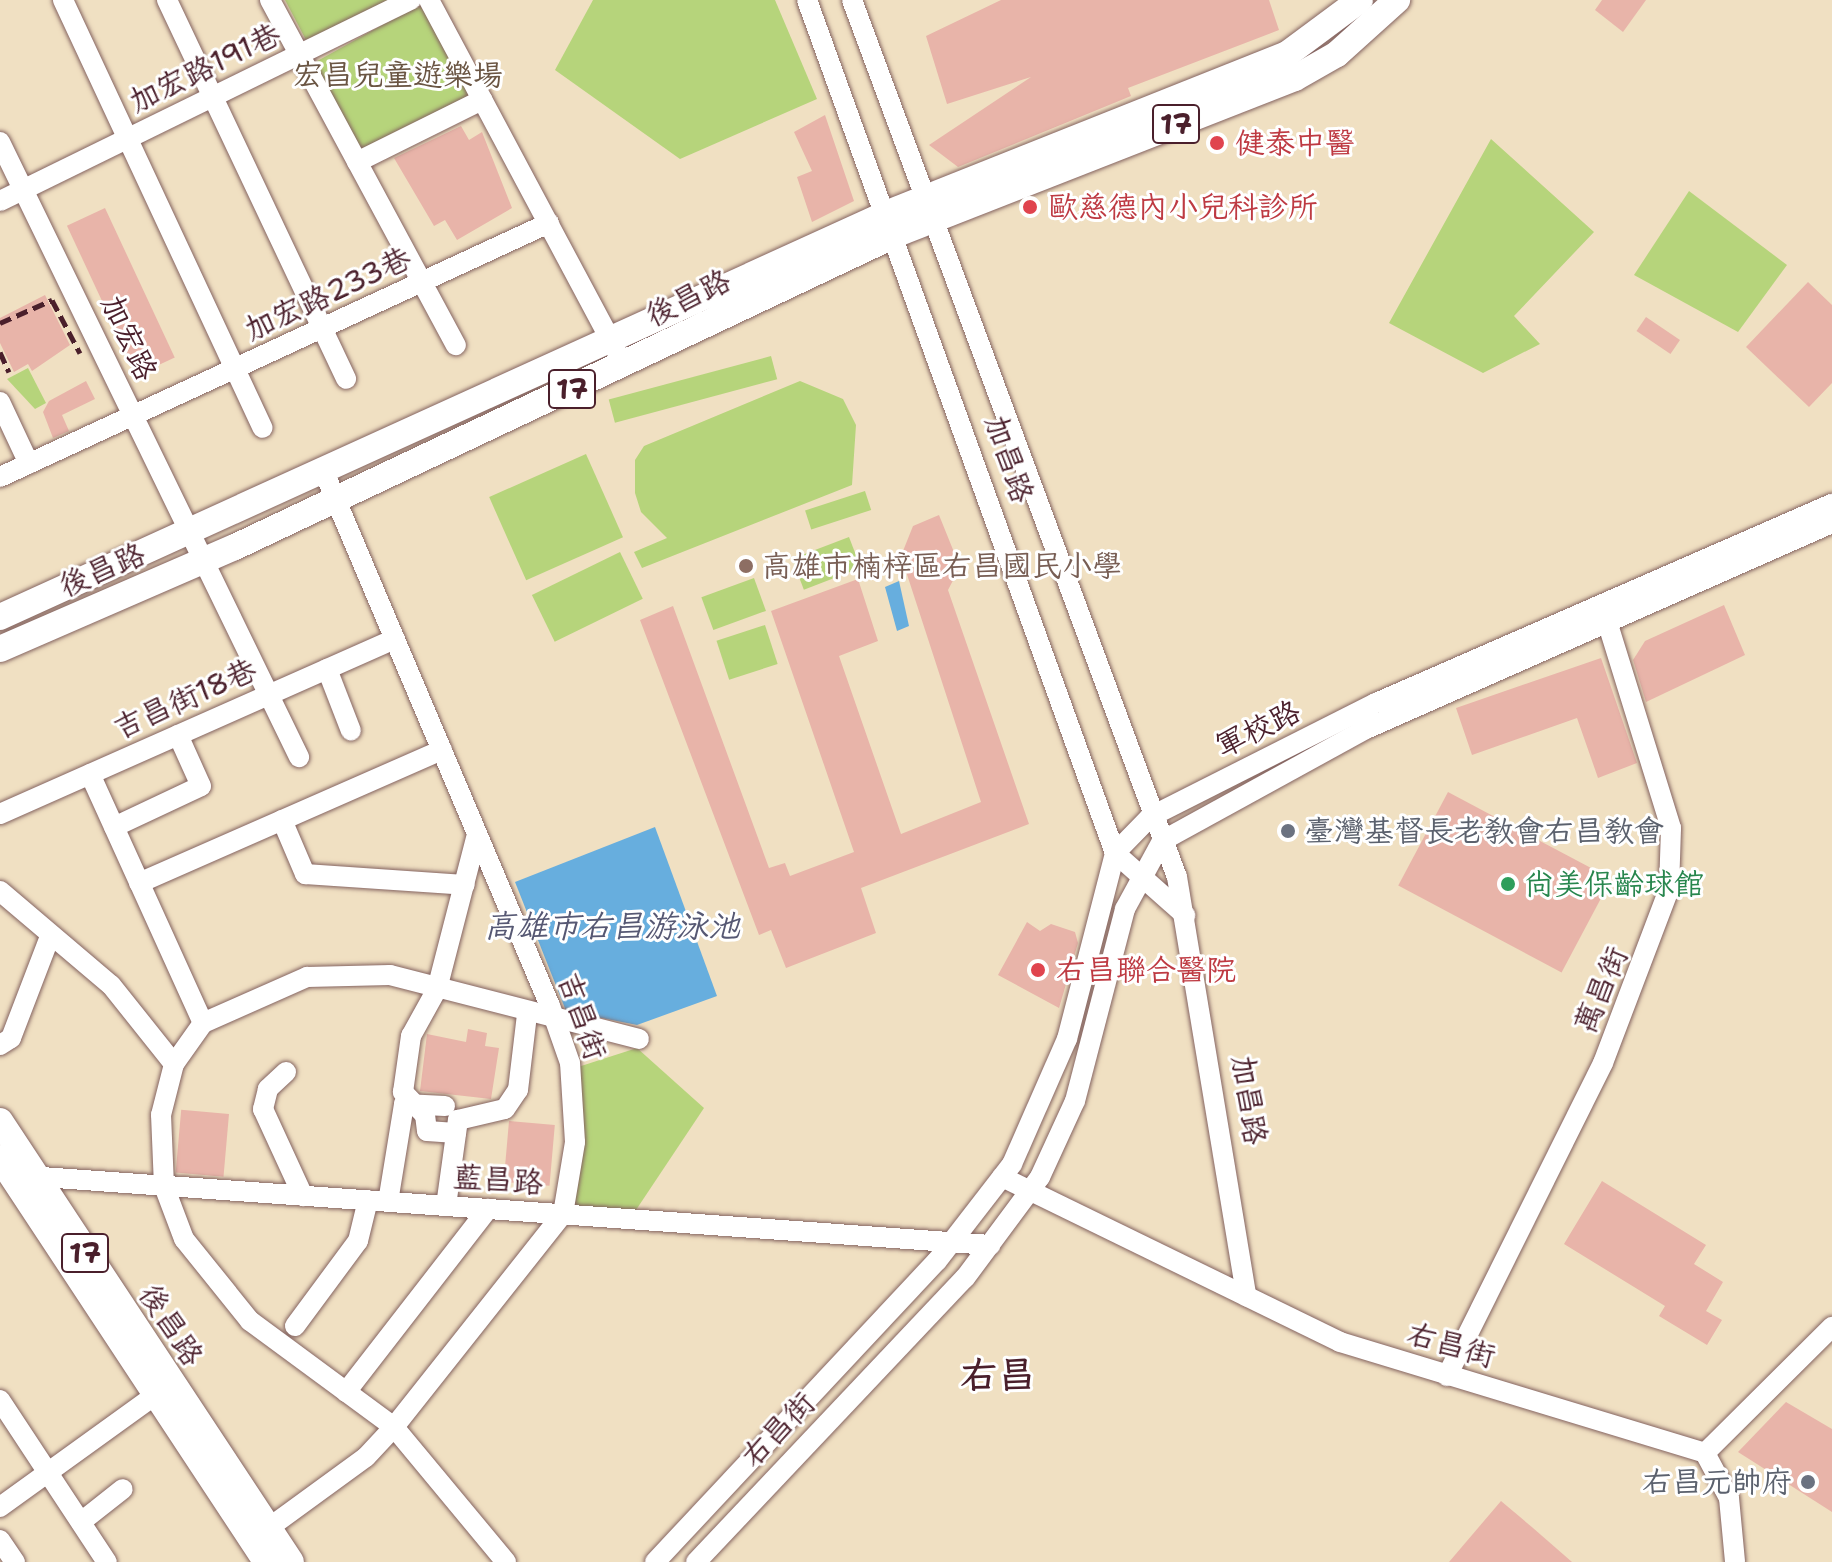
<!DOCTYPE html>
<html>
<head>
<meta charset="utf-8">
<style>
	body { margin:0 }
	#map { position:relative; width:1832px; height:1562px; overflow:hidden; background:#f0e0c2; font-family:"Shantell Sans","LXGW WenKai TC",sans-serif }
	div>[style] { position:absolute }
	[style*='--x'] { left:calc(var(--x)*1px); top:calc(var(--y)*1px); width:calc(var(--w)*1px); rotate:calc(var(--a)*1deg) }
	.green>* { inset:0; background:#b6d47b; transform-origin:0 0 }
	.water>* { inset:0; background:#67aede }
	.building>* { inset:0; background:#e8b4a9; transform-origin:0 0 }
	.roads { filter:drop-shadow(0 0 2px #846360) drop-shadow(0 0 2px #846360) }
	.minor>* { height:20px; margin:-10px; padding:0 10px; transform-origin:10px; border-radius:10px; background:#fff }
	.major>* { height:26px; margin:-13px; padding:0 13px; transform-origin:13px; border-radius:13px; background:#fff }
	.rail>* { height:5px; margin-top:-2.5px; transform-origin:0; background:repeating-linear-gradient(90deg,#4a1f2b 0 12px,transparent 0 18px) }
	.dots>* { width:22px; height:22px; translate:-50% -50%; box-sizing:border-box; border:4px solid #fff; border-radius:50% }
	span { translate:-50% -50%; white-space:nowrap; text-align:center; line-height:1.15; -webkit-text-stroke:6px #fff; paint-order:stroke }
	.shield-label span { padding:2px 6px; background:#fff; border:2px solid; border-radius:6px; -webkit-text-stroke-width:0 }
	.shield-label { font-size:28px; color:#4a1f2b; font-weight:700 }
	.street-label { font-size:30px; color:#4a1f2b }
	.park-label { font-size:30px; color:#6a5543 }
	.health-label { font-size:30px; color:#be3a42 }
	.left { translate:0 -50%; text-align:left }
	.education-label { font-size:30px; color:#785e54 }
	.worship-label { font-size:30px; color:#5b616d }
	.right { translate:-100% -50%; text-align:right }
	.leisure-label { font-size:30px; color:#27864d }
	.water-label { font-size:32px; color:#565873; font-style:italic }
	.district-label { font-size:38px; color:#4a1f2b; font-weight:700 }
</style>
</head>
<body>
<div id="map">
	<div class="green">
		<div style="clip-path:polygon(285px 0,393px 0,307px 42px)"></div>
		<div style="clip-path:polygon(593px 0,775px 0,817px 99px,680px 159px,555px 70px)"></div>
		<div style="left:420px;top:4px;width:105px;height:123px;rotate:61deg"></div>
		<div style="clip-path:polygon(1491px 139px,1594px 232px,1514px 316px,1540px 344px,1483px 373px,1389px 323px)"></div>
		<div style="clip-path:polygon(1689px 191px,1787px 265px,1738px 332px,1634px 275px)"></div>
		<div style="left:771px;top:356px;width:24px;height:168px;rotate:75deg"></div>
		<div style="clip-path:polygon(28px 368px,46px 403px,35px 409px,7px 379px)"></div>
		<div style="clip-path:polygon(800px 381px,843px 399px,856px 425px,852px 485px,642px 568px,634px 552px,667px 538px,641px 512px,635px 493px,635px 460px,644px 446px)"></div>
		<div style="left:586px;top:454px;width:91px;height:106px;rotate:66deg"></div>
		<div style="left:865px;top:491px;width:20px;height:63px;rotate:72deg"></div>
		<div style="left:849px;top:537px;width:33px;height:61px;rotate:69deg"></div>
		<div style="left:620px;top:552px;width:52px;height:98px;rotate:64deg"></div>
		<div style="left:754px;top:578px;width:35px;height:56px;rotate:70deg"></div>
		<div style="left:765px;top:625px;width:41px;height:51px;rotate:72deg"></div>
		<div style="clip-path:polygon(637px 1048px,704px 1108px,636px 1210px,571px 1208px,578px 1067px)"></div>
	</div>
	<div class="water">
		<div style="clip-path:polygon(899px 581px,909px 626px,897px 631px,885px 587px)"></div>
		<div style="clip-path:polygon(655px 827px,717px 996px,637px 1025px,566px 1011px,515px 882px)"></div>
	</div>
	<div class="building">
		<div style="clip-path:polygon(1001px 0,1269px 0,1279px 30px,1128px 88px,1131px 96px,958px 167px,929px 145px,1031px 77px,947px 104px,926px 36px)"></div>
		<div style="clip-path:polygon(1602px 0,1646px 0,1623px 32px,1595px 10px)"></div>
		<div style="clip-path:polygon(825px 115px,854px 201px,812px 222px,797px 177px,812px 171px,794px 132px)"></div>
		<div style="clip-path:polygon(461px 126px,469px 140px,482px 132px,512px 208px,457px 240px,445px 220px,434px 226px,394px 158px)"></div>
		<div style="left:105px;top:208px;width:165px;height:42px;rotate:65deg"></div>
		<div style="clip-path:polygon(1808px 282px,1832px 305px,1832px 383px,1809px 407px,1746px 347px)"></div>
		<div style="clip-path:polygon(45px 295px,70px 345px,32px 371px,28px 364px,14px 372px,0 343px,0 318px)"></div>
		<div style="left:1646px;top:317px;width:41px;height:17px;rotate:34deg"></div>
		<div style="clip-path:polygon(86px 381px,95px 399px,62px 415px,69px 431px,53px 438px,43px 412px,49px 401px)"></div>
		<div style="clip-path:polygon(939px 515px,960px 567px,948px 590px,1029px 824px,861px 888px,876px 933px,786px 968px,771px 930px,759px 935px,640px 620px,673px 606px,769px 868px,785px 863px,790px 876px,854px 852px,771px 611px,858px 579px,878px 641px,839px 656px,901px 834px,981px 802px,901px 556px,913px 526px)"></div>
		<div style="clip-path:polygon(1724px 605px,1745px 655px,1646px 702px,1633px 660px,1645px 641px)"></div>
		<div style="clip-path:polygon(1601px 658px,1637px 763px,1598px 778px,1577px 718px,1472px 755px,1456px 708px)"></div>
		<div style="left:1448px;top:792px;width:185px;height:106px;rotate:28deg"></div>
		<div style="clip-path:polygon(1027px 922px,1040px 931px,1051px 924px,1075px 932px,1078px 943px,1059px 1008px,998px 975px)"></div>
		<div style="clip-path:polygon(468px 1029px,487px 1033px,485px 1046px,499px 1048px,491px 1099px,420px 1091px,427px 1034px,466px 1042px)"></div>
		<div style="left:229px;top:1114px;width:63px;height:48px;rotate:95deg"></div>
		<div style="left:509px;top:1121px;width:46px;height:61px;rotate:5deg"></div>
		<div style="clip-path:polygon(1602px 1181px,1706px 1245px,1694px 1264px,1723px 1282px,1706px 1311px,1722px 1320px,1707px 1345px,1659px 1316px,1665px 1306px,1564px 1244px)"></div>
		<div style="clip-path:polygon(1786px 1402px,1832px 1429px,1832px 1512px,1738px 1452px)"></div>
		<div style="clip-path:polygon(1501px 1501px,1533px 1528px,1572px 1562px,1449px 1562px)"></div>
	</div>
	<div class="roads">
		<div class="minor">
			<div style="--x:63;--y:0;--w:472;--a:65"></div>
			<div style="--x:167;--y:0;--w:419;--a:64.7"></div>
			<div style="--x:270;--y:0;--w:392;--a:61.7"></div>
			<div style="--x:429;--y:0;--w:397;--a:61.9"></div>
			<div style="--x:807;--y:0;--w:907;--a:70.15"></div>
			<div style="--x:1115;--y:853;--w:94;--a:41.5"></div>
			<div style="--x:852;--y:0;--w:935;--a:69.67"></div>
			<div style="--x:1177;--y:877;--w:425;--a:80.6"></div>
			<div style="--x:0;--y:142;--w:684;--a:64.07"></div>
			<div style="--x:357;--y:162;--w:140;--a:-26.4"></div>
			<div style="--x:0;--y:201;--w:458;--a:-26.1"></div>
			<div style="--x:0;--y:402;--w:68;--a:64.9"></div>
			<div style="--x:0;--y:477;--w:605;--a:-24.83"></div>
			<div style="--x:327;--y:669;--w:66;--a:68.8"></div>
			<div style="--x:90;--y:774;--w:273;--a:65.6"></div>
			<div style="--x:0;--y:814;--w:432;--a:-23.9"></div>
			<div style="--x:282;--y:820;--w:59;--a:66.9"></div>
			<div style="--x:305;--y:874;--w:160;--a:3.9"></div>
			<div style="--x:114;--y:827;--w:96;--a:-25.2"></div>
			<div style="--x:201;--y:786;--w:56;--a:-114.3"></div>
			<div style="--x:139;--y:883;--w:331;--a:-23.7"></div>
			<div style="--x:0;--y:891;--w:145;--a:40.3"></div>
			<div style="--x:111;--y:985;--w:101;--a:51.4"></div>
			<div style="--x:0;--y:1045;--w:13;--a:-32"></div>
			<div style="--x:11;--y:1038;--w:106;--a:-69"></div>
			<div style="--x:286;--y:1072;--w:25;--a:137"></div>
			<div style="--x:268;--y:1089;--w:21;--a:104"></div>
			<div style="--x:263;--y:1109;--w:96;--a:65.3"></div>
			<div style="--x:456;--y:1133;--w:29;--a:-176"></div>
			<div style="--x:427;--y:1131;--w:16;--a:-97"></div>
			<div style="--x:425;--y:1115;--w:32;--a:-134"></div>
			<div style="--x:403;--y:1092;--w:57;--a:-81.9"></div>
			<div style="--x:411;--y:1036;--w:54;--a:-61"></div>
			<div style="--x:437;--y:989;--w:160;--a:-75.5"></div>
			<div style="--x:28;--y:1176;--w:965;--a:4.1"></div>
			<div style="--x:1002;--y:1177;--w:376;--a:26"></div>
			<div style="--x:1340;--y:1342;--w:382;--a:16.9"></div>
			<div style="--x:388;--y:1202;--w:99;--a:-80.7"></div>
			<div style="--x:404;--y:1104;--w:41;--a:2.8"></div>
			<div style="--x:446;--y:1206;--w:87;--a:-82.1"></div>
			<div style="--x:458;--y:1120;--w:48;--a:-13.2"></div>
			<div style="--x:505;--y:1109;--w:23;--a:-56"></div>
			<div style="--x:518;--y:1090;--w:76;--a:-83.2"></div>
			<div style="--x:295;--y:1326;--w:106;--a:-53.5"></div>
			<div style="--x:358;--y:1241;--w:42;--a:-76.3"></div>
			<div style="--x:1447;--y:1376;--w:350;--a:-63.5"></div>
			<div style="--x:1603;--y:1063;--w:186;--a:-69.2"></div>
			<div style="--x:1669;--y:889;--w:61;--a:-88.1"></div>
			<div style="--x:1671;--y:828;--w:230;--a:-107.2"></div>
			<div style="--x:346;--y:1392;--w:232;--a:-52.2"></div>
			<div style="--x:0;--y:1400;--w:194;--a:56.6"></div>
			<div style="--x:1705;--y:1453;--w:179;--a:-44.8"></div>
			<div style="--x:1705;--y:1453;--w:51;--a:61.9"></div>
			<div style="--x:1729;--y:1498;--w:64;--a:84.6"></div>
			<div style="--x:0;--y:1507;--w:203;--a:-35.8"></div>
			<div style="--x:81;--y:1522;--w:53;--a:-38.2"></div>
			<div style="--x:259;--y:1535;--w:132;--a:-36.1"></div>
			<div style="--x:366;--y:1457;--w:41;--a:-47"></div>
			<div style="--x:394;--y:1427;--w:272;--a:-51.6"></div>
			<div style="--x:563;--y:1214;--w:73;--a:-80.5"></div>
			<div style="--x:575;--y:1142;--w:79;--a:-93.6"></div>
			<div style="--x:570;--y:1063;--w:60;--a:-109.3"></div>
			<div style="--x:550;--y:1006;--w:578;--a:-112.93"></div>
			<div style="--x:0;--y:1540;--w:27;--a:56"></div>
			<div style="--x:506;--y:1562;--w:175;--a:-129.7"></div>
			<div style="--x:394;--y:1427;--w:179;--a:-143.6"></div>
			<div style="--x:250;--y:1321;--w:105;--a:-128.8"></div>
			<div style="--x:184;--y:1239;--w:57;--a:-110.7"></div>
			<div style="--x:164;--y:1186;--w:71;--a:-92.4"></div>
			<div style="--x:161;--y:1115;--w:53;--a:-75.7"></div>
			<div style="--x:174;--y:1064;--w:50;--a:-54.7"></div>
			<div style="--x:203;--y:1023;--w:114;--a:-23.9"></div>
			<div style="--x:307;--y:977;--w:83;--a:-1.4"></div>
			<div style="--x:390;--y:975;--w:257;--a:14.4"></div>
			<div style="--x:655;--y:1562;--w:412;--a:-46.9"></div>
			<div style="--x:937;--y:1261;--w:123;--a:-52.3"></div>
			<div style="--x:1012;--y:1164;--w:137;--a:-66.3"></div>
			<div style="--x:1067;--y:1039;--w:192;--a:-75.5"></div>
			<div style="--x:1115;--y:853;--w:50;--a:-45.8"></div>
			<div style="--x:1150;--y:817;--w:253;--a:-26.8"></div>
			<div style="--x:1376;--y:703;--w:498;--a:-23.6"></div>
			<div style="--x:696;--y:1562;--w:391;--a:-46.6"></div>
			<div style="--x:965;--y:1278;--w:126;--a:-53.4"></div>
			<div style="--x:1040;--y:1177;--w:84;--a:-65.3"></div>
			<div style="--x:1075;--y:1101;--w:198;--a:-75.4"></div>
			<div style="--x:1125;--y:909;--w:77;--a:-61.4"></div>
			<div style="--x:1162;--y:841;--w:233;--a:-28.8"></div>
			<div style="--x:1366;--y:729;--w:510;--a:-23.85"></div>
		</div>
		<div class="major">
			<div style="--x:0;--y:617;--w:976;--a:-24.46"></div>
			<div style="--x:888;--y:213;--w:428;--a:-21.7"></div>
			<div style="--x:1286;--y:55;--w:92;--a:-36.6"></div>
			<div style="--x:0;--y:649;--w:256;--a:-23.5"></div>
			<div style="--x:235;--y:547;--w:732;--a:-25.31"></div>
			<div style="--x:897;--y:234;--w:427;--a:-21.4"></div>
			<div style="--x:1295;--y:78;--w:48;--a:-29.7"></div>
			<div style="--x:1337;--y:54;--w:81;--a:-42"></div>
			<div style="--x:0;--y:1121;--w:528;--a:56.58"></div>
			<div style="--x:0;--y:1158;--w:484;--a:56.6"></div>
		</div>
	</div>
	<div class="rail">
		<div style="--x:0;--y:323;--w:57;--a:-23.9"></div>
		<div style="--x:52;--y:300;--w:60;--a:62.2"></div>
		<div style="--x:0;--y:352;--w:22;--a:66"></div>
	</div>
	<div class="dots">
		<div style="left:1217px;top:143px;background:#e0444e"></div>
		<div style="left:1030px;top:207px;background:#e0444e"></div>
		<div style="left:746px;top:566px;background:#8d6e63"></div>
		<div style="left:1288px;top:831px;background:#6b7280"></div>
		<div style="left:1508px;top:884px;background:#2e9e5b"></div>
		<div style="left:1038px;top:970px;background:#e0444e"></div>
		<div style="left:1808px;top:1482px;background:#6b7280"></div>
	</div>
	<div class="shield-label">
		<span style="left:1176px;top:124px">17</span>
		<span style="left:572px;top:389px">17</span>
		<span style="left:85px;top:1253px">17</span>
	</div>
	<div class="street-label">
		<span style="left:205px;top:68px;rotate:-26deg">加宏路191巷</span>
		<span style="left:328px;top:294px;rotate:-25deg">加宏路233巷</span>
		<span style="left:688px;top:298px;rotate:-26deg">後昌路</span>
		<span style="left:129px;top:338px;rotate:65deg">加宏路</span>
		<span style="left:1009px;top:459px;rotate:71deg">加昌路</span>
		<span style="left:102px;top:570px;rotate:-23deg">後昌路</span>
		<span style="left:185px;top:699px;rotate:-24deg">吉昌街18巷</span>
		<span style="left:1258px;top:729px;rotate:-26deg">軍校路</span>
		<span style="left:1601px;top:990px;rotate:-67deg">萬昌街</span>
		<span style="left:582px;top:1016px;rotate:71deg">吉昌街</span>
		<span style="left:1249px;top:1100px;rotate:81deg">加昌路</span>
		<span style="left:498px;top:1180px;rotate:4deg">藍昌路</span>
		<span style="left:171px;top:1325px;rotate:57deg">後昌路</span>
		<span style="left:1451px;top:1345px;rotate:16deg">右昌街</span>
		<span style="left:778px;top:1430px;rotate:-46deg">右昌街</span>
	</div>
	<div class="park-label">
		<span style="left:398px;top:75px">宏昌兒童遊樂場</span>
	</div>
	<div class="health-label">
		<span class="left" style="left:1235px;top:143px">健泰中醫</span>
		<span class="left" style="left:1048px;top:207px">歐慈德內小兒科診所</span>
		<span class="left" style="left:1056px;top:970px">右昌聯合醫院</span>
	</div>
	<div class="education-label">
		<span class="left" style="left:762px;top:566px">高雄市楠梓區右昌國民小學</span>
	</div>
	<div class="worship-label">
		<span class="left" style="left:1304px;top:831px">臺灣基督長老教會右昌教會</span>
		<span class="right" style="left:1792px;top:1482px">右昌元帥府</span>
	</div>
	<div class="leisure-label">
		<span class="left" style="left:1524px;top:884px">尚美保齡球館</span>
	</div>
	<div class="water-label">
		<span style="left:612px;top:926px">高雄市右昌游泳池</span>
	</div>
	<div class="district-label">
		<span style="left:998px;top:1375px">右昌</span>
	</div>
</div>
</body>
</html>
